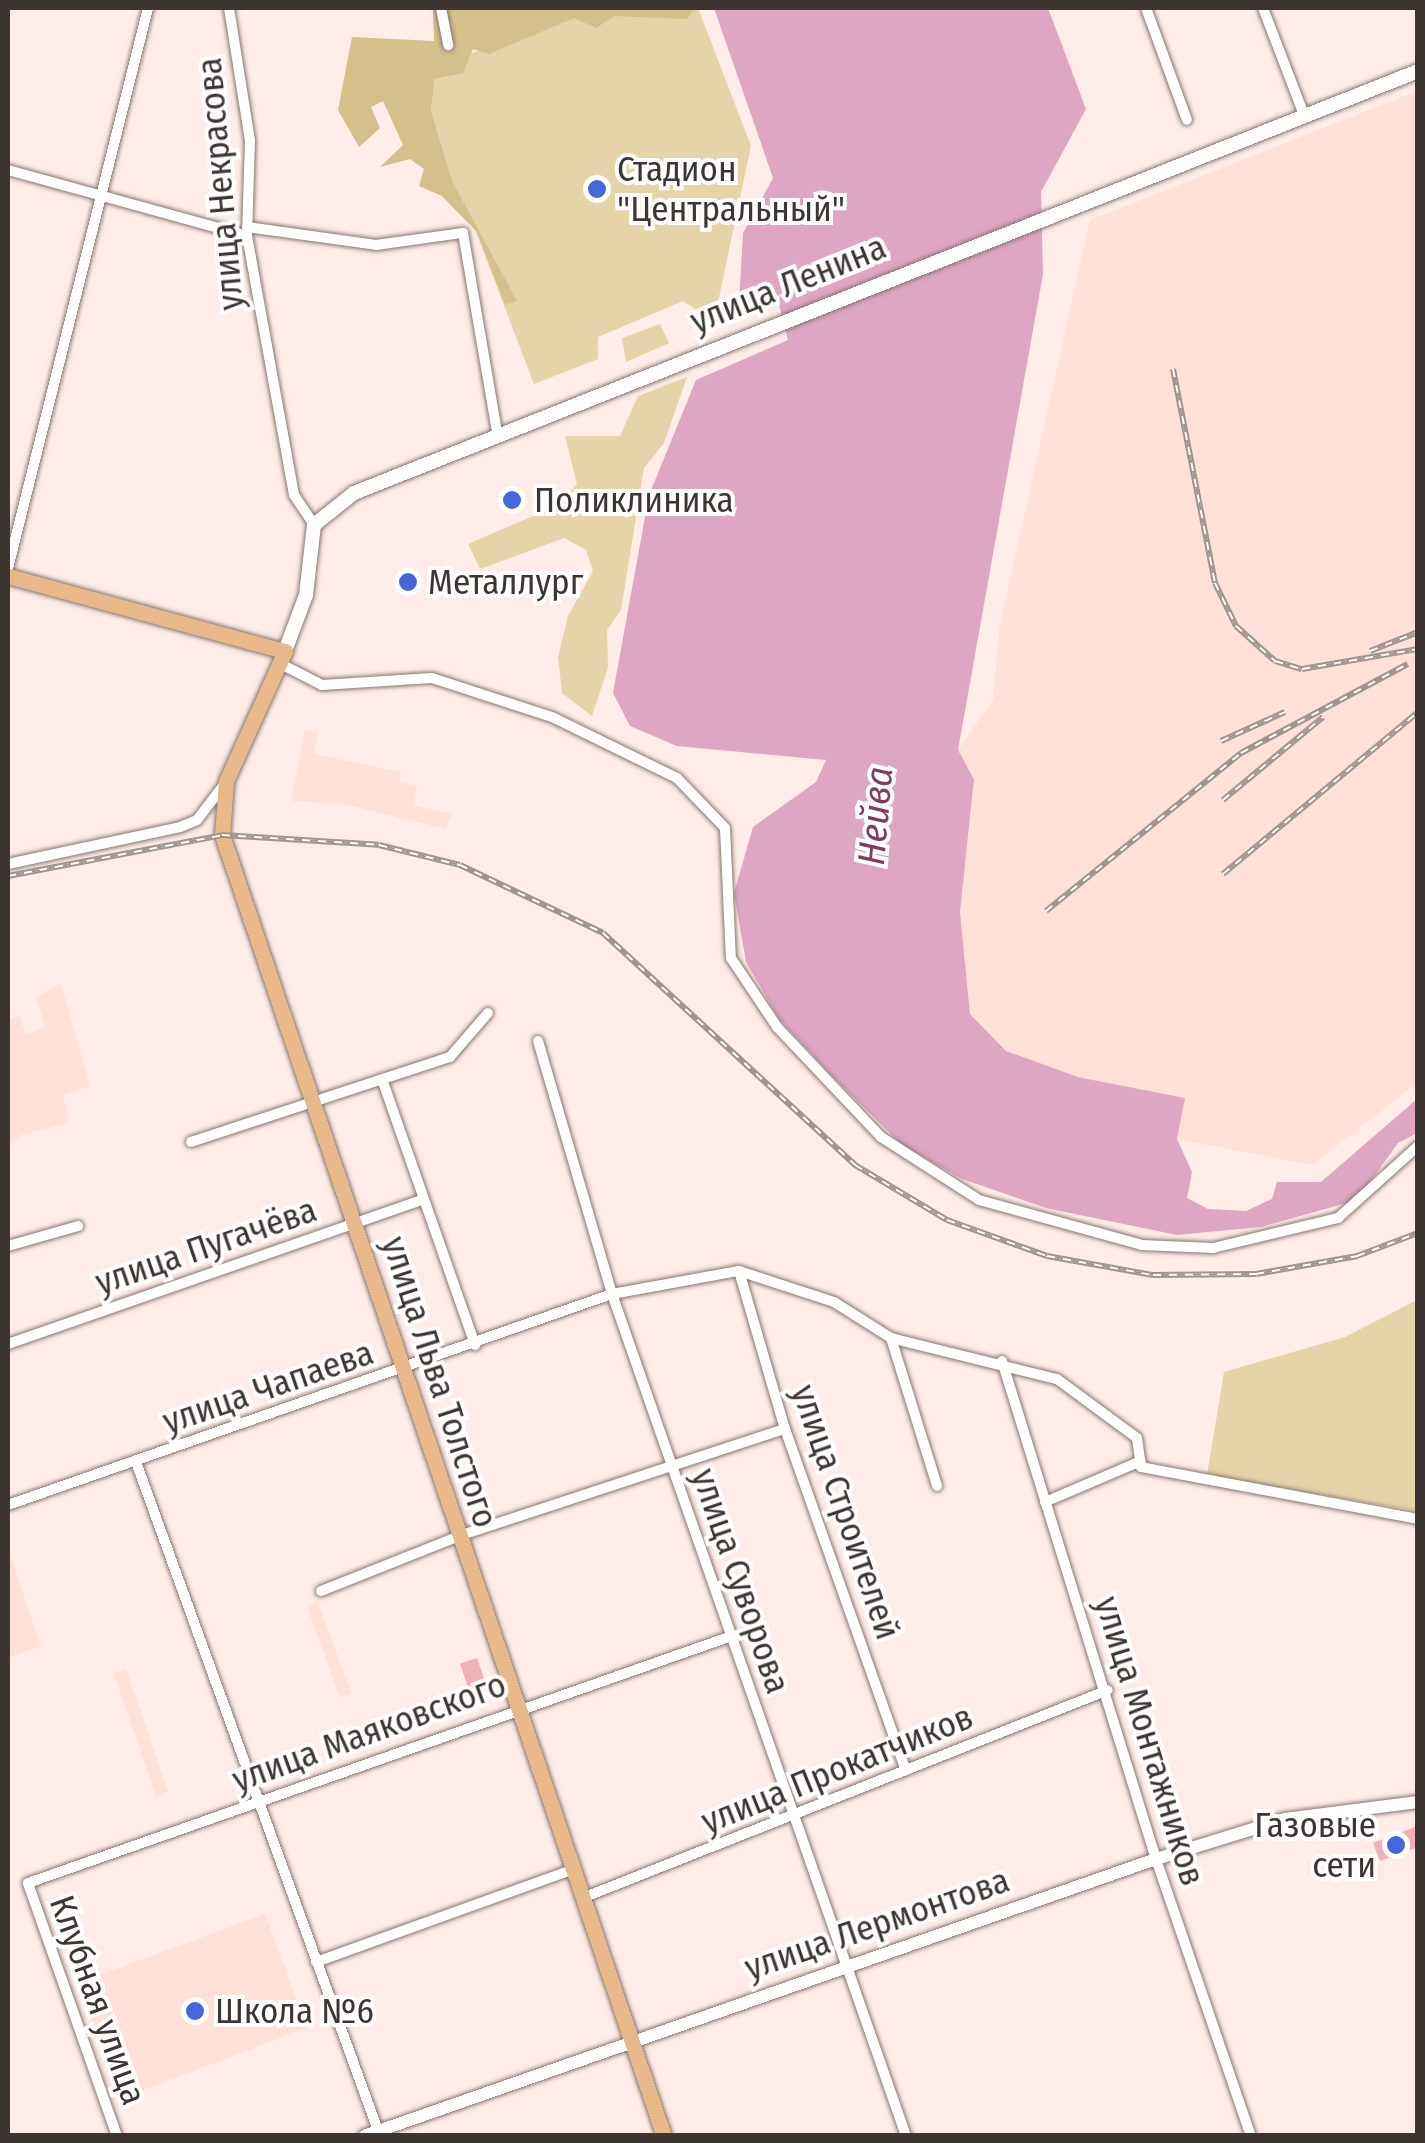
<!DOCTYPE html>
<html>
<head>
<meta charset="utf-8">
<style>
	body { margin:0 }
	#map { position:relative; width:1425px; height:2143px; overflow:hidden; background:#fdece7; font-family:"Fira Sans Condensed",sans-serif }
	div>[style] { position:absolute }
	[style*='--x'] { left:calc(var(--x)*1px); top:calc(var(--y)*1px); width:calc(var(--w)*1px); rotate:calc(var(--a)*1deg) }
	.built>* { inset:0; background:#fde1d8; transform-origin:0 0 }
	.green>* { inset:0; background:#e5d4a9 }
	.forest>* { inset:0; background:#d4c08a }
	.water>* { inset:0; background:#dda6c3 }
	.building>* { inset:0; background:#efb0b7; transform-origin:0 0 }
	.roads { filter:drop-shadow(0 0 2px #877670) drop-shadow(0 0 2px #877670) }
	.minor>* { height:10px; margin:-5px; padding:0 5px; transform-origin:5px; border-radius:5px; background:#fff }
	.tertiary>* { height:12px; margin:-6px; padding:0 6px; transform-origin:6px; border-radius:6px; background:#fff }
	.secondary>* { height:14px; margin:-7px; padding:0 7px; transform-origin:7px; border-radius:7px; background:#fff }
	.primary>* { height:15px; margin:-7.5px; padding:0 7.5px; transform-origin:7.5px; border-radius:7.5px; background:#e6b98b }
	.rail>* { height:6px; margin-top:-3px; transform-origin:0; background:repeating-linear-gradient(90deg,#fefefe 0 8px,#a09490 0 16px); box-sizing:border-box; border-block:2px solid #a09490 }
	.dots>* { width:28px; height:28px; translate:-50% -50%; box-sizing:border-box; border:5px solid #fefefe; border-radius:50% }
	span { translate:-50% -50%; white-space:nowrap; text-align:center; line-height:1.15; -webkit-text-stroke:8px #fefefe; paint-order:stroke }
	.poi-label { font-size:35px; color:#3c3532 }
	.left { translate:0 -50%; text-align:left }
	.right { translate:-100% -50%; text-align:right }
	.street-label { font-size:35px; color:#3c3532 }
	.water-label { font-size:38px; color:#7f3c63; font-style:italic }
	.frame { position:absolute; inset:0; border:10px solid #3c3532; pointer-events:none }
</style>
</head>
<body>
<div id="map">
	<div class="built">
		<div style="clip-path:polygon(1417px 91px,1417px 1083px,1312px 1165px,1177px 1139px,1185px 1098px,1078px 1077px,1006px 1051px,970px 1015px,960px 912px,974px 779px,958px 750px,993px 700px,999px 630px,1090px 220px)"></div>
		<div style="clip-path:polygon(305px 730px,318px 732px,314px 754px,401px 772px,399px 782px,417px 786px,413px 805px,451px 814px,446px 829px,344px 804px,291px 801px)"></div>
		<div style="clip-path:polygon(61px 984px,90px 1086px,63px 1095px,69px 1123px,23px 1134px,8px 1148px,8px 1021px,19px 1016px,26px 1034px,45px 1027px,36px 997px)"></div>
		<div style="clip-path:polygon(8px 1549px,41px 1646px,8px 1658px)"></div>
		<div style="left:318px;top:1602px;width:97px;height:12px;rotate:70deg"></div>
		<div style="left:126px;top:1669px;width:130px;height:13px;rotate:71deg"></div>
		<div style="clip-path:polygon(265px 1914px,307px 2028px,122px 2098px,83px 1994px,97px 1976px)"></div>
	</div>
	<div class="green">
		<div style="clip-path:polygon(698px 8px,751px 146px,718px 302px,698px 311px,683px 301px,598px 337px,598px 359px,534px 384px,476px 232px,397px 86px,570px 10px)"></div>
		<div style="clip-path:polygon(660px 324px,669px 343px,626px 362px,622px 338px)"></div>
		<div style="clip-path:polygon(687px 377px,664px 443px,644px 468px,621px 610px,607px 630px,608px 667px,592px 716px,562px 693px,558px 657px,568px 616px,593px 571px,586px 550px,564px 538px,480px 569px,468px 544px,556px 506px,577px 484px,565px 436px,620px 436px,638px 396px)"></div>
		<div style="clip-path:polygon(1417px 1300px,1417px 1511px,1207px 1475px,1224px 1372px,1345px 1337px)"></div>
	</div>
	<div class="forest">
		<div style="clip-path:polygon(433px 8px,695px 8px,687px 19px,614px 16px,596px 28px,574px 18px,489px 54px,473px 49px,463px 73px,434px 79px,431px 111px,452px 181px,517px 301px,505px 305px,477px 232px,442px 196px,419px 186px,424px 169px,410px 159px,380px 167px,403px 145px,383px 101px,371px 107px,380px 128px,359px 147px,338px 110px,352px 37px,434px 41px)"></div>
	</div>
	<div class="water">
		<div style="clip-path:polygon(714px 8px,1048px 8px,1086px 109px,1041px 192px,1043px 274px,958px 750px,974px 779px,960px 912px,970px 1014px,1006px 1051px,1078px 1077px,1185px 1098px,1177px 1139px,1192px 1172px,1187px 1198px,1208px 1209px,1246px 1211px,1272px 1199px,1277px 1182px,1321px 1182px,1417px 1099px,1417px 1133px,1398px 1143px,1357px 1200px,1261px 1227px,1177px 1235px,1046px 1208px,962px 1179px,902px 1145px,835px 1079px,779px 1019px,746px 962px,734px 893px,753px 827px,816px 782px,826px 760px,677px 746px,630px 726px,613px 693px,649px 495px,696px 380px,788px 340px,776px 293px,739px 303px,743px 233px,773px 178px)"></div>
	</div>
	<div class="building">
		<div style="left:477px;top:1658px;width:34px;height:18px;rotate:71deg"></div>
		<div style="clip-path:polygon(1418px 1826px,1418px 1847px,1380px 1861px,1373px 1843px)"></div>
	</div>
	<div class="roads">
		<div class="minor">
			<div style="--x:229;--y:8;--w:134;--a:81"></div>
			<div style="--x:250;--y:140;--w:96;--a:91.8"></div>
			<div style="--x:247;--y:236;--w:263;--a:79.7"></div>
			<div style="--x:294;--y:495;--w:36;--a:56"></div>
			<div style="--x:441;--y:8;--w:38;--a:79"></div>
			<div style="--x:1146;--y:8;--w:119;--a:69.9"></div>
			<div style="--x:1263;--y:8;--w:115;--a:69"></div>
			<div style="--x:8;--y:170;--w:248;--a:15.4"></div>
			<div style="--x:247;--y:227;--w:130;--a:7.9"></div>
			<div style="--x:376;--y:245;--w:88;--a:-7.9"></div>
			<div style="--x:463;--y:233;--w:207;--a:80.3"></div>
			<div style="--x:8;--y:568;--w:577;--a:-75.96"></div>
			<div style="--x:281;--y:664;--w:46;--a:27.1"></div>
			<div style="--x:322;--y:685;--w:110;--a:-3.6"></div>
			<div style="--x:432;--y:678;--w:126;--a:18"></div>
			<div style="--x:552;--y:717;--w:139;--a:26"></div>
			<div style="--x:677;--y:778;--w:69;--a:46.2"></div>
			<div style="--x:725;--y:828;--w:130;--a:87.4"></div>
			<div style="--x:731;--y:958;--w:83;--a:56.3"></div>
			<div style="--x:777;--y:1027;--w:151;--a:46.6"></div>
			<div style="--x:881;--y:1137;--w:117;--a:32.7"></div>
			<div style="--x:979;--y:1200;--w:169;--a:15.4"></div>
			<div style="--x:1142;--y:1245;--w:71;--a:2.4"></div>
			<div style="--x:1213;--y:1248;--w:129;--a:-13.5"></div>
			<div style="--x:1338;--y:1218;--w:108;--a:-42"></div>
			<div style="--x:8;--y:864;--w:176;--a:-12.1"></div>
			<div style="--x:180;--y:827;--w:18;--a:-22"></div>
			<div style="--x:197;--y:820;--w:43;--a:-52.6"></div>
			<div style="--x:538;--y:1041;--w:264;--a:73.7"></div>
			<div style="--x:612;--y:1294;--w:892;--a:70.75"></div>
			<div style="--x:382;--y:1079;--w:282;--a:70.7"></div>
			<div style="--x:191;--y:1142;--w:273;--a:-18.2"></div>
			<div style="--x:450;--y:1057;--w:58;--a:-49.2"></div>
			<div style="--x:8;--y:1246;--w:73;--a:-15.9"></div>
			<div style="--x:739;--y:1271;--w:165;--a:73.8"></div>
			<div style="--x:785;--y:1429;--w:362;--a:70.5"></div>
			<div style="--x:891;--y:1338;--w:155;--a:72.7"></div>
			<div style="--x:8;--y:1344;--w:438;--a:-19.2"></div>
			<div style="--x:1002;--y:1361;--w:521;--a:72.82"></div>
			<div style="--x:1156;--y:1859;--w:293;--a:71.1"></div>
			<div style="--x:136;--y:1462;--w:717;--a:70.1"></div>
			<div style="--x:1045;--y:1502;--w:104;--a:-23.1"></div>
			<div style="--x:8;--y:1505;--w:640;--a:-19.26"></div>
			<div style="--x:612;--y:1294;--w:129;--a:-10.3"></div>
			<div style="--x:739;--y:1271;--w:100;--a:18.1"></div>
			<div style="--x:834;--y:1302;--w:67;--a:32.3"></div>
			<div style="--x:891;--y:1338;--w:171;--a:13.9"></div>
			<div style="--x:1057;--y:1379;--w:99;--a:36.4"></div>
			<div style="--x:1137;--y:1438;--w:29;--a:82"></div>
			<div style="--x:1141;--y:1467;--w:282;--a:10.6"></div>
			<div style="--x:321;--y:1591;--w:149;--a:-21.7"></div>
			<div style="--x:459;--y:1536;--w:343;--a:-18.2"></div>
			<div style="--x:585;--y:1897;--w:562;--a:-21.59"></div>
			<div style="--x:316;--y:1962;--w:275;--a:-19.8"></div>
			<div style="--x:117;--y:2136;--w:268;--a:-109.4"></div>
			<div style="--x:28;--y:1883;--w:743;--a:-19.34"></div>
		</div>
		<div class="tertiary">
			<div style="--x:364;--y:2136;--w:839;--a:-19.28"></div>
			<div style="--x:1156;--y:1859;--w:135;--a:-17.2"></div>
			<div style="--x:1285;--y:1819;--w:134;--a:-7.3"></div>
		</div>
		<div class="secondary">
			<div style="--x:285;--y:651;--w:60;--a:-69.4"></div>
			<div style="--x:306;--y:595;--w:70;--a:-83.5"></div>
			<div style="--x:314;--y:525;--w:51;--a:-38.7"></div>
			<div style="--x:354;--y:493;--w:1145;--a:-21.63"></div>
		</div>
		<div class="primary">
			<div style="--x:8;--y:576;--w:287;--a:15.2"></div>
			<div style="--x:285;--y:651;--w:143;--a:114.4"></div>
			<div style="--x:226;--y:781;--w:54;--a:94.2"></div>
			<div style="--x:222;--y:835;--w:1374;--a:71.24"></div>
		</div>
	</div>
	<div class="rail">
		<div style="--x:1173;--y:369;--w:218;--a:78.9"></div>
		<div style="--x:1215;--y:583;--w:48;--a:64"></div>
		<div style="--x:1236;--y:626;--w:52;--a:41.9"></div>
		<div style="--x:1275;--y:661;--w:28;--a:17"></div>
		<div style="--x:1302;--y:669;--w:118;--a:-9.8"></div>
		<div style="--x:1370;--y:651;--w:52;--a:-21.6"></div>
		<div style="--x:1221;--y:741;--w:70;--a:-24.4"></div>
		<div style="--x:1223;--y:800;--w:130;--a:-39.7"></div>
		<div style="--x:1223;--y:874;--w:254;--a:-39.7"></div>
		<div style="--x:8;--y:876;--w:218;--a:-10.8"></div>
		<div style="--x:222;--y:835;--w:157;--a:3.6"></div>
		<div style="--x:379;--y:845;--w:83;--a:13.9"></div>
		<div style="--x:460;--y:865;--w:158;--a:25.4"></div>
		<div style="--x:603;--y:933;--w:343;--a:42.6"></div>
		<div style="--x:855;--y:1165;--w:107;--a:30.9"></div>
		<div style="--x:947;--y:1220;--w:106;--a:19.8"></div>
		<div style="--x:1047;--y:1256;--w:108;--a:10.2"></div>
		<div style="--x:1153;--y:1275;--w:103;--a:-0.6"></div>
		<div style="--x:1256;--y:1274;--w:103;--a:-10.1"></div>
		<div style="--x:1357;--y:1256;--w:65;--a:-20.7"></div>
		<div style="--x:1046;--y:911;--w:251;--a:-39"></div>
		<div style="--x:1241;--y:753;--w:189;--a:-28.1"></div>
	</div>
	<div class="dots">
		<div style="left:597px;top:189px;background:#4667da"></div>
		<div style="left:512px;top:500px;background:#4667da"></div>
		<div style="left:408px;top:582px;background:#4667da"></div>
		<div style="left:1396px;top:1845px;background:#4667da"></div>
		<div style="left:195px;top:2011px;background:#4667da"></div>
	</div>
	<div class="poi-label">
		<span class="left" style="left:617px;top:189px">Стадион<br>"Центральный"</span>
		<span class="left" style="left:534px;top:500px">Поликлиника</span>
		<span class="left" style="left:428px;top:582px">Металлург</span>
		<span class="right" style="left:1376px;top:1845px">Газовые<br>сети</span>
		<span class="left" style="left:215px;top:2011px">Школа №6</span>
	</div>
	<div class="street-label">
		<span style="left:220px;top:184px;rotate:-95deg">улица Некрасова</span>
		<span style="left:788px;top:284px;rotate:-22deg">улица Ленина</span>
		<span style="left:206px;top:1246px;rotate:-19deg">улица Пугачёва</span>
		<span style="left:440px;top:1382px;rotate:72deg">улица Льва Толстого</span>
		<span style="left:268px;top:1387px;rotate:-19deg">улица Чапаева</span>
		<span style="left:846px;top:1512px;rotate:71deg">улица Строителей</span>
		<span style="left:741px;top:1581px;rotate:71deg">улица Суворова</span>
		<span style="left:369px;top:1732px;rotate:-20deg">улица Маяковского</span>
		<span style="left:1150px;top:1741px;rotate:73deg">улица Монтажников</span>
		<span style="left:837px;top:1769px;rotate:-22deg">улица Прокатчиков</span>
		<span style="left:877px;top:1924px;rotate:-19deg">улица Лермонтова</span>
		<span style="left:98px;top:2000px;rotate:70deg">Клубная улица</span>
	</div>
	<div class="water-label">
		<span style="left:876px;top:816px;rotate:-85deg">Нейва</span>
	</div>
	<div class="frame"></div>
</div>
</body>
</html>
